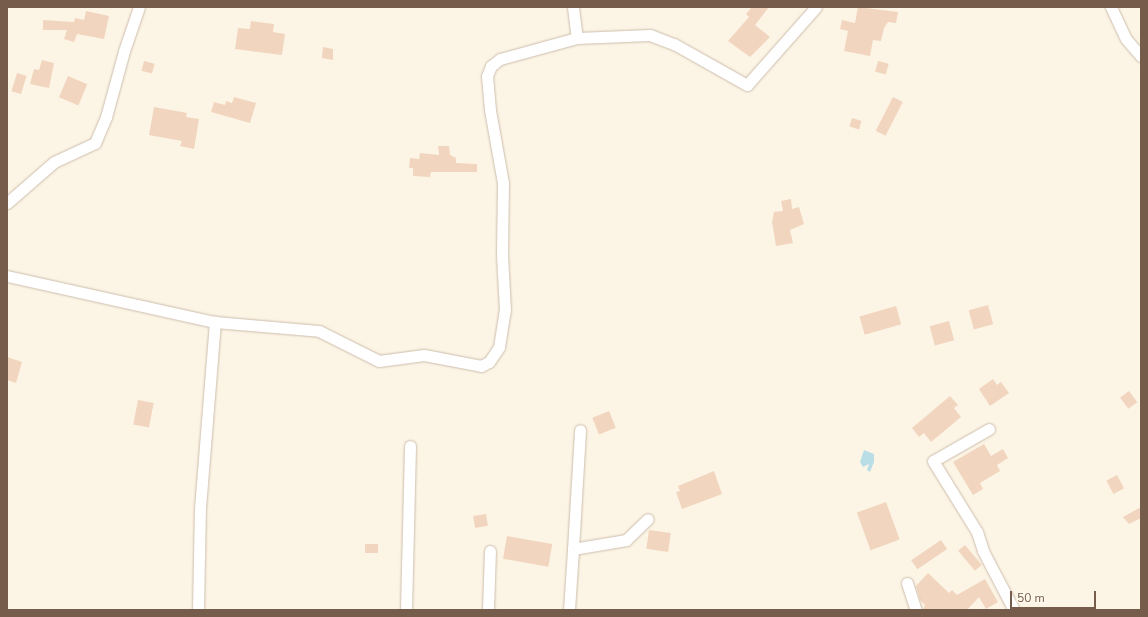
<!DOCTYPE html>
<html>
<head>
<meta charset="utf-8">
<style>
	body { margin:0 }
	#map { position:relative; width:1148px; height:617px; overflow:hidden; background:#fcf5e6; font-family:"Nunito Sans",sans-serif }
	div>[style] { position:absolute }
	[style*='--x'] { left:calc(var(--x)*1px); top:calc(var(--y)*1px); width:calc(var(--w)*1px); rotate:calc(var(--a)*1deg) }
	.water>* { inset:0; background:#badee6 }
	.building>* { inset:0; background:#f1d5be; transform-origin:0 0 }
	.roads { filter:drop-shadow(0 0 1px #cebdac) drop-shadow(0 0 1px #cebdac) }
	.street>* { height:11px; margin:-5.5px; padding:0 5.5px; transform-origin:5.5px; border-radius:5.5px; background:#fff }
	span { translate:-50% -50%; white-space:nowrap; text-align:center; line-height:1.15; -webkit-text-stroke:4px #fff8ec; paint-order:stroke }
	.frame { position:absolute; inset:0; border:8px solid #755c4b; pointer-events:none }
	.scale { position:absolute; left:1010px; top:591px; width:86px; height:18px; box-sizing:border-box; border:2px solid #755c4b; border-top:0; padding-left:5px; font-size:12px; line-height:14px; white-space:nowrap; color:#755c4b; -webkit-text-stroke:3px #fff8ec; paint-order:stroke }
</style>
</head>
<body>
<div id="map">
	<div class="water">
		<div style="clip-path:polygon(864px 450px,874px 454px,874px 462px,870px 472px,867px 470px,869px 464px,863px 467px,860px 462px)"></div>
	</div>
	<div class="building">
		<div style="clip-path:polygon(752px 7px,769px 7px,755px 25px,770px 37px,750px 57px,728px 41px,749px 17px,746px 14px)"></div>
		<div style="clip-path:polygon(858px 7px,898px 12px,896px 23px,888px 22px,884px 28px,881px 41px,873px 40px,870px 56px,844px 51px,848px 31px,840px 29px,842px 20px,855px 23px)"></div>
		<div style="clip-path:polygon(86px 11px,109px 16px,104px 39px,77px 34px,74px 42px,64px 39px,67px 30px,43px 30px,43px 20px,74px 22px,75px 18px,84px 20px)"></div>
		<div style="clip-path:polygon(251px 21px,274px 24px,273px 32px,285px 34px,282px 55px,235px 49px,238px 28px,250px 29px)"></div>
		<div style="clip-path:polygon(323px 47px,333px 49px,333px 60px,322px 58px)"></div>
		<div style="clip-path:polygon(42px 60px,54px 63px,49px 88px,30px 84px,34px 69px,39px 70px)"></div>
		<div style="left:144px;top:61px;width:11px;height:10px;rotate:15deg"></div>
		<div style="left:878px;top:61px;width:11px;height:11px;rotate:15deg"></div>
		<div style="left:17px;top:73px;width:10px;height:19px;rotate:17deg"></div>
		<div style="left:68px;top:76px;width:21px;height:23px;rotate:23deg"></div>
		<div style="clip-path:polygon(234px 97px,256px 103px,250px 123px,211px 112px,214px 102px,225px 105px,226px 101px,232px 103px)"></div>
		<div style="left:893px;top:97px;width:11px;height:38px;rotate:27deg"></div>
		<div style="clip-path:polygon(154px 107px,187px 113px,186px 117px,199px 119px,194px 149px,180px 146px,182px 141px,149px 135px)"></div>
		<div style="left:852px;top:118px;width:10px;height:9px;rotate:17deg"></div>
		<div style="clip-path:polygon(438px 146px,449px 146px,450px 155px,456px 158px,456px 163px,477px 164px,477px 172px,431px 172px,430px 177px,413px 176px,413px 168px,409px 168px,410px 158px,419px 159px,420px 153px,439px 155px)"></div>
		<div style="clip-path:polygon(791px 199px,792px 209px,799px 207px,804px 224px,790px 230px,793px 243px,776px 246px,772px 222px,774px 212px,783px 211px,781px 201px)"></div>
		<div style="left:988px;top:305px;width:20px;height:20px;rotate:75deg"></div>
		<div style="left:896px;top:306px;width:19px;height:38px;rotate:74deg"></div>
		<div style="left:949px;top:321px;width:20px;height:20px;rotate:75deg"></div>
		<div style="clip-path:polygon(7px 357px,22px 362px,16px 383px,7px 380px)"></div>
		<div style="clip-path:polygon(993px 379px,997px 385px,1001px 382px,1009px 393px,990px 406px,979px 389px)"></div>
		<div style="left:1129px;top:391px;width:14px;height:11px;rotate:54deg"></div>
		<div style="clip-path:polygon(950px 396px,958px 405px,954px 408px,961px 417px,931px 442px,924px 433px,919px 437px,912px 428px)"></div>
		<div style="left:138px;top:400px;width:16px;height:25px;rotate:11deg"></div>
		<div style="left:609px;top:411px;width:18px;height:18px;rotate:68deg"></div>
		<div style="clip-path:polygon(984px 444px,991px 456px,1003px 449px,1008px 458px,997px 465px,1000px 471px,980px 483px,983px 489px,973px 495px,953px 462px)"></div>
		<div style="clip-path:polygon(714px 471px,722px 494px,682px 509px,676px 492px,680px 491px,678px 486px)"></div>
		<div style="left:1117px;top:475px;width:15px;height:12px;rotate:62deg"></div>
		<div style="left:886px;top:502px;width:40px;height:31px;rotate:70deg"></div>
		<div style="clip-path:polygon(1141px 507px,1141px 518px,1129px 524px,1123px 517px)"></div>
		<div style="left:486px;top:514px;width:12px;height:13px;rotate:81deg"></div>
		<div style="left:649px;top:530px;width:22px;height:19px;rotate:8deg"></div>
		<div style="left:507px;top:536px;width:46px;height:23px;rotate:10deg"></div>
		<div style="left:941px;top:540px;width:11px;height:36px;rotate:56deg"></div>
		<div style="left:365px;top:544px;width:13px;height:9px"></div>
		<div style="left:965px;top:545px;width:26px;height:9px;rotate:50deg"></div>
		<div style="clip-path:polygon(928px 573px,949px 593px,952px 590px,957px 595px,985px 579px,998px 602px,986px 609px,979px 597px,967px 610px,923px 610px,925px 605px,920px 600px,916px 586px)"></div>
	</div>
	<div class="roads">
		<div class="street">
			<div style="--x:573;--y:7;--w:31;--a:83"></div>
			<div style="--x:1111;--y:7;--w:35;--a:65"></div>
			<div style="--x:1126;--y:39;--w:23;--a:49"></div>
			<div style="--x:7;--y:203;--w:62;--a:-41.1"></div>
			<div style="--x:54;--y:162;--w:45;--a:-24.9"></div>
			<div style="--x:95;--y:143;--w:28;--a:-67"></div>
			<div style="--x:106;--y:117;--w:68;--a:-74.7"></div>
			<div style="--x:124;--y:51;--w:46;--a:-71.2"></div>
			<div style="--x:7;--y:276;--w:213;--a:12.5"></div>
			<div style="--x:215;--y:322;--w:104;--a:4.9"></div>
			<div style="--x:319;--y:331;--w:67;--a:26.6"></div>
			<div style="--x:379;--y:361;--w:45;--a:-7.6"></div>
			<div style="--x:424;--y:355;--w:58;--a:10.9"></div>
			<div style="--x:481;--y:366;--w:9;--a:-27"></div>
			<div style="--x:489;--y:362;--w:18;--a:-56"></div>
			<div style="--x:499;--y:347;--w:37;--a:-81"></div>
			<div style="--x:505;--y:310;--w:56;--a:-93.1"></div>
			<div style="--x:502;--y:254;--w:71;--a:-89.2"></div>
			<div style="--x:503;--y:183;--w:74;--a:-100.1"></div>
			<div style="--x:490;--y:110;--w:34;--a:-95"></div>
			<div style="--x:487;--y:76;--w:11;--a:-68"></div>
			<div style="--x:491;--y:66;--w:11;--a:-38"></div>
			<div style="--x:500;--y:59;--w:80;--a:-15.3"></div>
			<div style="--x:577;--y:38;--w:73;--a:-2.4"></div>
			<div style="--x:650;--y:35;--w:26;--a:21"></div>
			<div style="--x:674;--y:44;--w:84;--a:29.3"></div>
			<div style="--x:747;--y:85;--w:104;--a:-48.5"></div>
			<div style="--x:989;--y:429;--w:64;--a:150.3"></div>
			<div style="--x:933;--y:461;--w:84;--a:58.2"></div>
			<div style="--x:977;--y:532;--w:20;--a:72"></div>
			<div style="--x:983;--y:551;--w:67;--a:62.3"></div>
			<div style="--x:573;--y:549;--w:119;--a:-86.6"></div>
			<div style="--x:907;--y:583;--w:28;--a:72"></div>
			<div style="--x:198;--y:610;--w:102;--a:-88.9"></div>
			<div style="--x:200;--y:508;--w:187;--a:-85.4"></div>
			<div style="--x:406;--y:610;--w:164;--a:-88.6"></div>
			<div style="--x:488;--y:610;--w:59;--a:-88.1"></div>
			<div style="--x:569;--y:610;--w:61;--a:-86.2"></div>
			<div style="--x:573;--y:549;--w:54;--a:-9.6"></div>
			<div style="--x:626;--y:540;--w:30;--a:-44"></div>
		</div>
	</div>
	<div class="frame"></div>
	<div class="scale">50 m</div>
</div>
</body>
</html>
